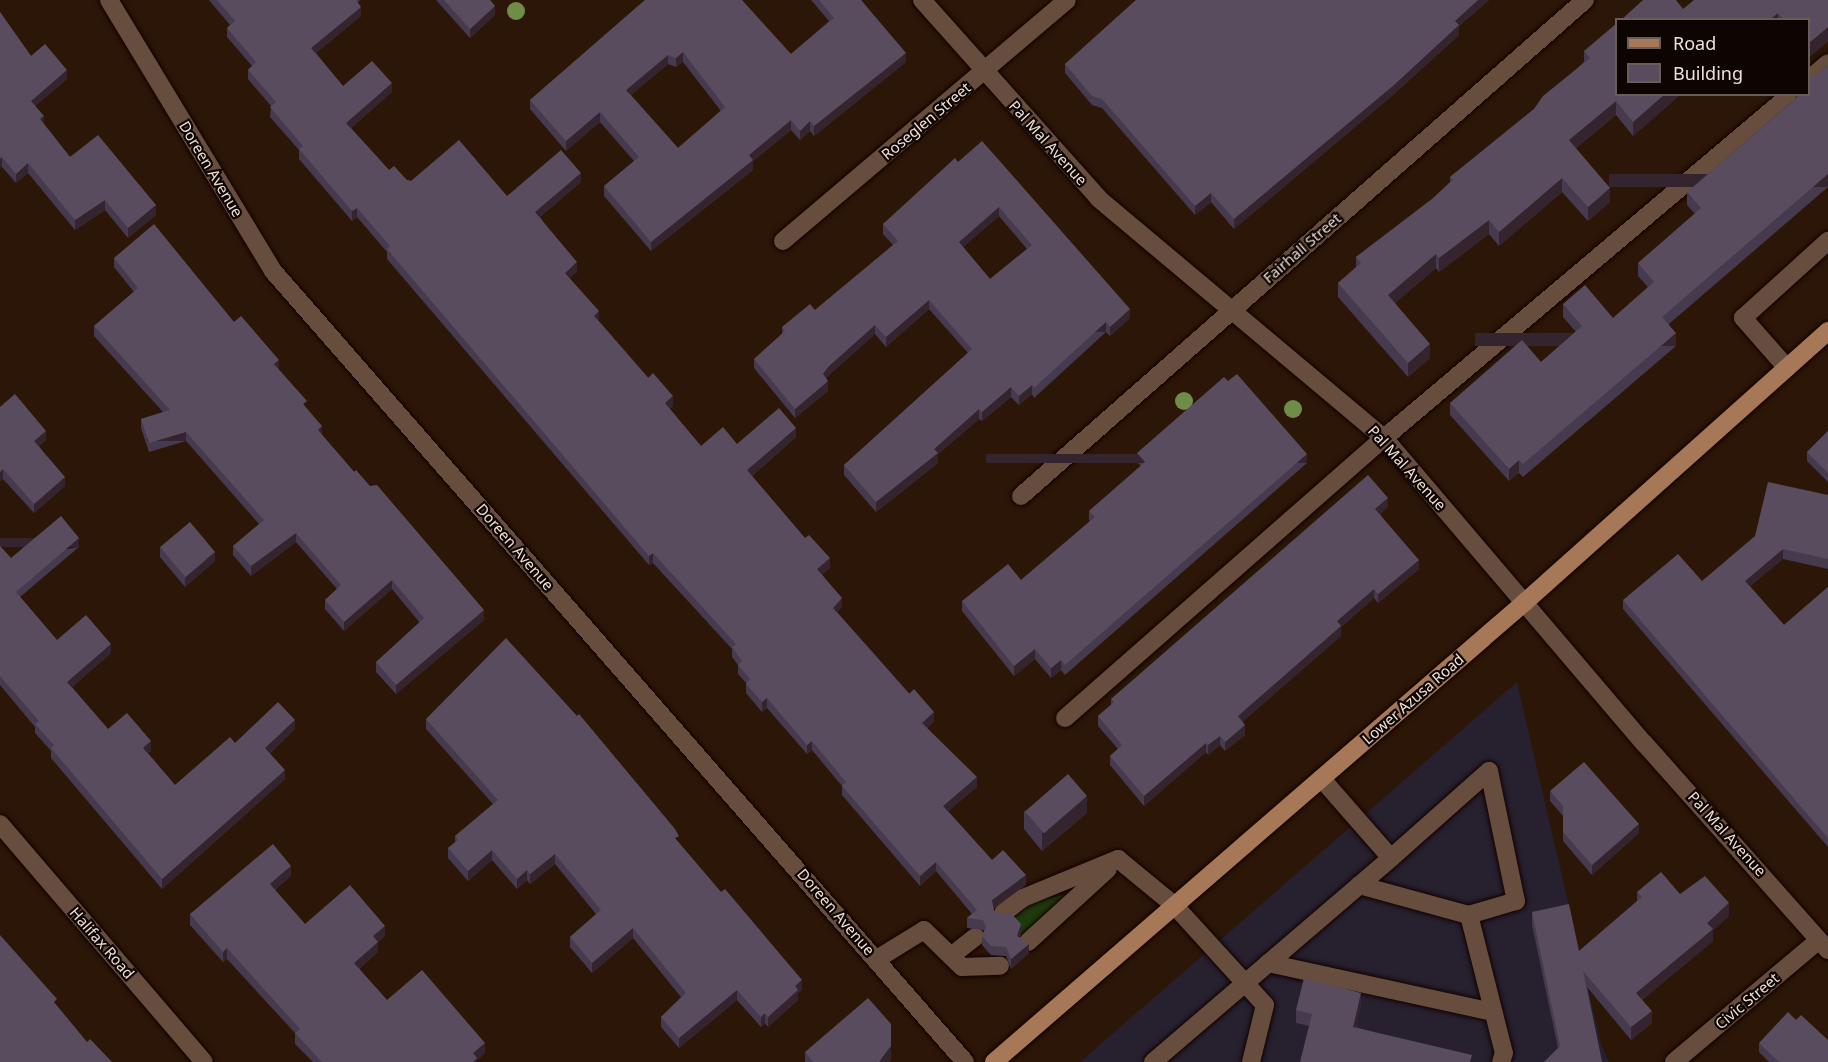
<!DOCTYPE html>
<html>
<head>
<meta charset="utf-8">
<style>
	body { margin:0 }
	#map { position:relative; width:1828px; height:1062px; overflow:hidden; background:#2c1608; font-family:"Noto Sans",sans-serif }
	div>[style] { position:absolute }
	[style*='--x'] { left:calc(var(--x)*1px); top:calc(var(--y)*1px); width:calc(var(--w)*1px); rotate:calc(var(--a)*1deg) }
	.commercial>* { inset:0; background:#26202f }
	.green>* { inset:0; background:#1f3a0c }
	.roads { filter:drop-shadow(0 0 2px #130200) drop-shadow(0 0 2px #130200) }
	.minor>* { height:18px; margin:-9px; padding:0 9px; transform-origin:9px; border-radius:9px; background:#674d3e }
	.major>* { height:18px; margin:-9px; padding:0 9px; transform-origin:9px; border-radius:9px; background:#a77857 }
	.trees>* { width:18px; height:18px; margin:-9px; border-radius:50%; background:#6f8c48 }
	.wall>* { inset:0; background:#463a4f }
	.shaded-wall>* { inset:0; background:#34242d; transform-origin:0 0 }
	.building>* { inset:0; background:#584c5e; transform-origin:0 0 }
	span { translate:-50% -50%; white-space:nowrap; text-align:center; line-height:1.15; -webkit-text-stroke:4.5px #0d0502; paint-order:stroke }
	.street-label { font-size:15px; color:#f0e0d7 }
	.legend { position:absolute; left:1615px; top:18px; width:195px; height:78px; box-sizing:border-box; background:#0d0502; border:2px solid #685d57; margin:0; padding:8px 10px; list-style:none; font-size:18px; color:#f0e0d7 }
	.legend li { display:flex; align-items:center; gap:12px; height:30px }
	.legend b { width:30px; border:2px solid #685d57 }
</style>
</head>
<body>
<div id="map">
	<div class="commercial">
		<div style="clip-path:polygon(1517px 682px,1601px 1044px,1609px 1062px,1080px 1062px)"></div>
	</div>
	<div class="green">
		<div style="clip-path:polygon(1071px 893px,1024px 936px,1009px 920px,1029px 903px)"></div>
	</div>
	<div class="roads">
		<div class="minor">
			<div style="--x:109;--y:0;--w:317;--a:58.8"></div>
			<div style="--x:273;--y:271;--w:1051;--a:48.82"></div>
			<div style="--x:922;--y:0;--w:266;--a:48.3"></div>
			<div style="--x:1099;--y:199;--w:372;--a:40"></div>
			<div style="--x:1384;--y:438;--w:401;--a:49.6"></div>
			<div style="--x:1644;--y:743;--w:277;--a:48.4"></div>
			<div style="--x:1808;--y:80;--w:26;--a:-40"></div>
			<div style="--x:783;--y:241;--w:372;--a:-40.3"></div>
			<div style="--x:1787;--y:368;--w:67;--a:-131.3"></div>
			<div style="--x:1743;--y:318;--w:115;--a:-42.2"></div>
			<div style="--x:1021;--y:496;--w:751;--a:-41.33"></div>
			<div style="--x:1065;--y:718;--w:424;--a:-41.3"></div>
			<div style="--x:1384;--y:438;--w:533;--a:-40.2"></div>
			<div style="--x:0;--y:824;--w:313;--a:49.4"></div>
			<div style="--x:1391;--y:858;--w:131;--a:-41.6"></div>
			<div style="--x:1489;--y:771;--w:133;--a:78.3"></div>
			<div style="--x:1516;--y:901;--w:49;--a:163.4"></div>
			<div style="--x:1469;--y:915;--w:142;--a:75.8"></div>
			<div style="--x:1504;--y:1053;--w:9;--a:108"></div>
			<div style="--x:1118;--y:859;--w:72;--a:39.4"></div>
			<div style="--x:1174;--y:905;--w:135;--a:47.7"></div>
			<div style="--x:1265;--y:1005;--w:59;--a:103.8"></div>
			<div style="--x:1359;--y:885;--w:114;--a:15.3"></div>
			<div style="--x:1003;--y:913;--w:25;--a:-37"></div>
			<div style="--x:1023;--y:898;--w:103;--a:-22.3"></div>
			<div style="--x:1028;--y:942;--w:108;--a:-42.4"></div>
			<div style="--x:951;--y:956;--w:31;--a:-38"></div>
			<div style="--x:877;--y:959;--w:55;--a:-31.7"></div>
			<div style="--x:924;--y:930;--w:53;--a:44.2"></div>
			<div style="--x:962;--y:967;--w:38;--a:-2"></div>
			<div style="--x:1268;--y:963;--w:230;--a:12.3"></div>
			<div style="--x:1153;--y:1062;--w:313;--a:-40.6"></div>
			<div style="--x:1391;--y:858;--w:106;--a:-131.2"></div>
			<div style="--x:1674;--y:1062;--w:189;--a:-40.1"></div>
		</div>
		<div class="major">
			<div style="--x:994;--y:1062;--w:703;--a:-40.9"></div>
			<div style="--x:1525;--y:602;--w:407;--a:-41.8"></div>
		</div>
	</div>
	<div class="trees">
		<div style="left:516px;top:11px"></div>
		<div style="left:1184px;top:401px"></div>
		<div style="left:1293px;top:409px"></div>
	</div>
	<div class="wall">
		<div style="clip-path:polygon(209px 0,360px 0,358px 2px,361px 16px,316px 53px,343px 86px,392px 92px,351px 128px,389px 170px,407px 180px,411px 181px,507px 196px,581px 182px,540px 217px,577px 272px,569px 278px,599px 321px,673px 406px,669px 409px,701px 446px,737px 444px,796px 437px,752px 476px,830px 568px,822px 574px,842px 607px,837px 612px,934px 721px,927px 728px,977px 787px,948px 811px,992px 860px,1026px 885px,994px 908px,994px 911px,1021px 933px,1020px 937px,1029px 953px,1011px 969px,1006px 956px,991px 955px,982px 945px,982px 936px,984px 931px,983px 930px,967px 928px,967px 918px,972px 914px,936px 871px,920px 886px,842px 795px,842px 786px,812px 750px,807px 754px,767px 708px,762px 712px,746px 693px,746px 683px,738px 674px,738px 665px,732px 657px,732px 649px,653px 563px,649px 565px,387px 259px,387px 252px,357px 217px,352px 221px,299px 159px,299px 150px,270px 117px,271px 106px,248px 79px,248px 70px,252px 66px,227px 37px,227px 28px,230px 25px)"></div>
		<div style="clip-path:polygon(436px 0,490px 0,495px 15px,470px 38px)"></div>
		<div style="clip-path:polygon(evenodd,645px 0,791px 54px,829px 21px,811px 0,861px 0,906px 62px,814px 136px,810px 131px,800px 140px,791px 130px,753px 161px,753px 170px,651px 251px,604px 196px,604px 186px,634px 161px,600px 122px,566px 151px,530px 109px,530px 100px,645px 0,683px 62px,721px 111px,678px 148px,631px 95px,668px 64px,676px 67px,683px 62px)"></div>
		<div style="clip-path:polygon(1136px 0,1489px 0,1459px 26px,1459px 35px,1394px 94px,1234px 229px,1211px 202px,1195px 215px,1102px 108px,1092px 105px,1065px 73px,1065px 64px)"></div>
		<div style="clip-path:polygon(1828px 0,1828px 41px,1809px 57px,1809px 20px,1621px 20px,1683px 9px)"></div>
		<div style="clip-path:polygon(0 12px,31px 56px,67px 79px,35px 106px,44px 124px,70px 157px,156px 215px,128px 238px,105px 210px,75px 230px,28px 173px,16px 183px,2px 167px)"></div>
		<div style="clip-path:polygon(1584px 51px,1681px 94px,1633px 136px,1616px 115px,1576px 148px,1610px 202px,1588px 221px,1562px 192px,1499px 246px,1489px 234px,1439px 272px,1436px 268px,1395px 303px,1430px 358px,1408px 377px,1338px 297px,1338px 283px,1356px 267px,1356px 257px,1432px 199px,1450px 182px,1450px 177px,1534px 109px,1584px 62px)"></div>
		<div style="clip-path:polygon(1828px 64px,1828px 187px,1669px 324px,1676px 346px,1523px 477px,1519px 473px,1509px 481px,1450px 415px,1450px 403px,1541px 362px,1576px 332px,1563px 317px,1563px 304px,1613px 318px,1648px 287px,1638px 276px,1638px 263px,1695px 214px,1687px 205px,1687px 192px,1795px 99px,1795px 94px,1809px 94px,1815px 76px)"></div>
		<div style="clip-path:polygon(evenodd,958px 162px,1130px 318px,1110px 336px,1106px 332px,1034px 398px,1032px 394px,1019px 405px,1011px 397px,982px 421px,979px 419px,938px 454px,938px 463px,876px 512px,844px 475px,844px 465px,968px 353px,929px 309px,886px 347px,875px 334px,828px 376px,826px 379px,828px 391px,795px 418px,754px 368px,754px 359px,782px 334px,782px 327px,815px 310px,893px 245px,883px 234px,883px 224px,958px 162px,999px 216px,1027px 249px,990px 279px,963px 247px,999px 216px)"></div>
		<div style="clip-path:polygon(114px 258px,234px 322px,279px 370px,307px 409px,322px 435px,484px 620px,396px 694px,376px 672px,376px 662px,420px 623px,392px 589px,344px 631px,325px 609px,325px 600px,337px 589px,296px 542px,251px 576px,233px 555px,233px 546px,259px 524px,186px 441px,149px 452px,141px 428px,141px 419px,163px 412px,94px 336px,94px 326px,134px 292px,114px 267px)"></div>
		<div style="clip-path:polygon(0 407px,46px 440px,39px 446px,65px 486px,34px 513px,3px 479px,0 481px)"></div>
		<div style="clip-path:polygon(1828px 431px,1828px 482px,1807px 461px,1807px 452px)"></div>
		<div style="clip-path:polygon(1137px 453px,1307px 463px,1065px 675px,1061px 670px,1051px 678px,1035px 659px,1014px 676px,962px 611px,962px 601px,1021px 580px,1090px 521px,1089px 520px,1089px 511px,1141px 466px,1137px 462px)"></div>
		<div style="clip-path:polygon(1828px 495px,1828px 569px,1783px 559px,1750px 586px,1784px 625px,1828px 587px,1828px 847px,1623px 609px,1623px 600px,1702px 581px)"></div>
		<div style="clip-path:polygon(1388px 507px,1380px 514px,1419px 569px,1378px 603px,1374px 598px,1341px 627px,1341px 636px,1242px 722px,1245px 735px,1225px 751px,1220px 745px,1208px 755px,1206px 752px,1144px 806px,1110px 765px,1110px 756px,1118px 749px,1098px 726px,1098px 716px,1111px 705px,1111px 699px)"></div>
		<div style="clip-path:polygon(0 546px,11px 558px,79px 547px,20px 597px,57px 640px,111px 653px,72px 687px,108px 729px,151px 751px,148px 753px,175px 785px,235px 743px,295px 729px,270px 753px,285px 779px,162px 889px,51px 758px,51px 751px,35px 733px,35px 727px,0 685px)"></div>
		<div style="clip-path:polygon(160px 547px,215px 561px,185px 587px,160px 557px)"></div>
		<div style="clip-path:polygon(426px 719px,679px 843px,802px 990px,798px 993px,798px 1000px,768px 1027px,765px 1023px,761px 1027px,737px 1000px,679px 1048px,661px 1027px,661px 1017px,681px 997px,633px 938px,592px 973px,570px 947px,570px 937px,596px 914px,555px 864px,530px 884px,527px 880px,517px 889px,492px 860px,468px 881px,448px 858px,448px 848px,455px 842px,455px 836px,493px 804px,426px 729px)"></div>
		<div style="clip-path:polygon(1550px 791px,1639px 833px,1592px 875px,1563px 841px,1563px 816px,1550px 801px)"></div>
		<div style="clip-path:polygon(1024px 811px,1087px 813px,1042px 851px,1024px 829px)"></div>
		<div style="clip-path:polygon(291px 876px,275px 890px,305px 924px,385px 936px,378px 942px,378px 952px,359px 969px,387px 1000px,485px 1053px,477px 1060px,477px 1062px,313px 1062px,295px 1044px,295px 1033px,227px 959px,223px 962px,190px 925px,190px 914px)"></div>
		<div style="clip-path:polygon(1637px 892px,1680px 894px,1729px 916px,1713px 930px,1713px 941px,1642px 1000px,1652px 1023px,1631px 1040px,1587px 987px,1602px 1062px,1558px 1048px,1532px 925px,1532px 912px,1579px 951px,1637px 901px)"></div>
		<div style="clip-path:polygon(1361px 1006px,1356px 1027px,1472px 1062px,1296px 1023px,1296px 1010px)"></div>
		<div style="clip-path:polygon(1759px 1043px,1828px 1062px,1769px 1062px,1759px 1052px)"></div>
		<div style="clip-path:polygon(805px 1052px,891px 1060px,889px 1062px,805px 1062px)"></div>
	</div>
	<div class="shaded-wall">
		<div style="clip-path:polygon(1478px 0,1489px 0,1459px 26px,1459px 35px,1394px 94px,1234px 229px,1234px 219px)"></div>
		<div style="clip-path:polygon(495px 6px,495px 15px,470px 38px,470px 29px)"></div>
		<div style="clip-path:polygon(361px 7px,361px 16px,311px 57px,311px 48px)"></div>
		<div style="clip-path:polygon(1778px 13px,1778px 20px,1769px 20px)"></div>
		<div style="clip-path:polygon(1828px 27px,1828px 41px,1809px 57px,1809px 43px)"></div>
		<div style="clip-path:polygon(683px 52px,683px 62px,676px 67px,676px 58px)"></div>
		<div style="clip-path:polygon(906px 53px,906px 62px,814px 136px,814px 126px)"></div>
		<div style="clip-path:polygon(668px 55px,668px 64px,626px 99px,626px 90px)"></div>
		<div style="clip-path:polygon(67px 70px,67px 79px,31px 110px,31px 101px)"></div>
		<div style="clip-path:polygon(392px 83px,392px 92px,346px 132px,346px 123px)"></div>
		<div style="clip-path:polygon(1665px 94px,1681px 94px,1633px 136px,1633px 122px)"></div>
		<div style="clip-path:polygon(1616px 101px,1616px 115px,1569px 154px,1569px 140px)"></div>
		<div style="clip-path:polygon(600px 112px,600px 122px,566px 151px,566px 141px)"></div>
		<div style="clip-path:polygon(44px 116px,44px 125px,40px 119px)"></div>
		<div style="clip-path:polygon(791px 120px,791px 130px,753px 161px,753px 170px,651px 251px,651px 242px,749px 155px)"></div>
		<div style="clip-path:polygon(810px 121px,810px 131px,800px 140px,800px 131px)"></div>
		<div style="clip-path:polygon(2px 157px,2px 167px,0 168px,0 159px)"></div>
		<div style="clip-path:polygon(28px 163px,28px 173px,16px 183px,16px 174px)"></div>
		<div style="clip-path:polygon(581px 173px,581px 182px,535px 221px,535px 212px)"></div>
		<div style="left:1828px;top:174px;width:13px;height:219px;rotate:90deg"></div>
		<div style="clip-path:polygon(1562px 178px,1562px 192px,1499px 246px,1499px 232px)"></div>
		<div style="clip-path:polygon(1610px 188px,1610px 202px,1588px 221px,1588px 207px)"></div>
		<div style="clip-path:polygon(1211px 193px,1211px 202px,1195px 215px,1195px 206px)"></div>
		<div style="clip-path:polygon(105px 200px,105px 210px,75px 230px,75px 220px)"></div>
		<div style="clip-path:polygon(156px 205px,156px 215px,128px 238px,128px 228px)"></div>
		<div style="clip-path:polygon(999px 207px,999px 216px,959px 251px,959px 242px)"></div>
		<div style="clip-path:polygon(357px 208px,357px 217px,352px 221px,352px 211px)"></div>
		<div style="clip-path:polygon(1489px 220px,1489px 234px,1439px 272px,1439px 258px)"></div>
		<div style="clip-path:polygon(1436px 254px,1436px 268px,1388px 309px,1388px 295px)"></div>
		<div style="clip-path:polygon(577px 262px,577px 272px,565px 282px,565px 273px)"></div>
		<div style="clip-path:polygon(929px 300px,929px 309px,886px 347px,886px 337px)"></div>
		<div style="clip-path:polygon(1130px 309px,1130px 318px,1110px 336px,1110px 327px)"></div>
		<div style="clip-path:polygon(599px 311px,599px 321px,594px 325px,594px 316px)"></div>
		<div style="left:1106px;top:322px;width:10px;height:98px;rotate:90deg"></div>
		<div style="clip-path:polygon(875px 325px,875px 334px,828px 376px,823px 384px,823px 374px,828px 367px)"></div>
		<div style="left:1676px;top:333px;width:13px;height:201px;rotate:90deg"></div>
		<div style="clip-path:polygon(1430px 344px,1430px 358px,1408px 377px,1408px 363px)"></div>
		<div style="clip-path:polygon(279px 360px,279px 370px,274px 364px)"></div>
		<div style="clip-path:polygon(828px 381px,828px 391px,795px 418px,795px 409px)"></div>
		<div style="clip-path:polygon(1032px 385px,1032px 394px,1019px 405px,1019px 396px)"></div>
		<div style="clip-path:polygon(1011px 387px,1011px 397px,982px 421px,982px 412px)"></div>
		<div style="clip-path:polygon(673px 396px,673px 406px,665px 412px,665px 403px)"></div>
		<div style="clip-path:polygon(979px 409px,979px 419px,938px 454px,938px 463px,876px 512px,876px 502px,934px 449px)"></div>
		<div style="clip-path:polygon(322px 426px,322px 435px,318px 430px)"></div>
		<div style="clip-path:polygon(796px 428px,796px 437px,747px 480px,747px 470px)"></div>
		<div style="clip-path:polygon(46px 431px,46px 440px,34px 450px,34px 441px)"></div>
		<div style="left:186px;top:432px;width:9px;height:39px;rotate:90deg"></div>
		<div style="left:1307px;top:454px;width:9px;height:321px;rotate:90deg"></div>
		<div style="clip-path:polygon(1519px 460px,1519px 473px,1509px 481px,1509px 469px)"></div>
		<div style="clip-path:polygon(3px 469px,3px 479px,0 481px,0 472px)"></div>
		<div style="clip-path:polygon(65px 477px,65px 486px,34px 513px,34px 504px)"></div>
		<div style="clip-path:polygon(1388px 498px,1388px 507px,1375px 519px,1375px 509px)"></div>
		<div style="clip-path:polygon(296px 533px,296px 542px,251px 576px,251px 566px)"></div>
		<div style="left:79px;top:538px;width:9px;height:83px;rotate:90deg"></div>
		<div style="clip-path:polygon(1783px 549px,1783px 559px,1745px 590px,1745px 581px)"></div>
		<div style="clip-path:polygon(215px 552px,215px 561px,185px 587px,185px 578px)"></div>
		<div style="clip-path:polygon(653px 553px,653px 563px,649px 565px,649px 556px)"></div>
		<div style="clip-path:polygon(830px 558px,830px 568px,817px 579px,817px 569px)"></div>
		<div style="clip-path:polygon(1419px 560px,1419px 569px,1378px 603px,1378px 594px)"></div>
		<div style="clip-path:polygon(392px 580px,392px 589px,344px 631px,344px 622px)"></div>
		<div style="clip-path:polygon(1374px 589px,1374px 598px,1341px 627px,1341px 636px,1238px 726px,1238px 716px,1337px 621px)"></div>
		<div style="clip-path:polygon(842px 598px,842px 607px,833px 617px,833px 608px)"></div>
		<div style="clip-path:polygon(484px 610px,484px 620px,396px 694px,396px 685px)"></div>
		<div style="clip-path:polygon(111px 644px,111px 653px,67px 691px,67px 682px)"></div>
		<div style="clip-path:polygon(1035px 649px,1035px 659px,1014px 676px,1014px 666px)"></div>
		<div style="clip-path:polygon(1061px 660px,1061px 670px,1051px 678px,1051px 668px)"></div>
		<div style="clip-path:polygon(767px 698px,767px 708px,762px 712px,762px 702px)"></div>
		<div style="clip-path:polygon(934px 712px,934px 721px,922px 732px,922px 723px)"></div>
		<div style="clip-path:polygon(295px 720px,295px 729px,265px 757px,265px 748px)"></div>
		<div style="clip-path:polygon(1245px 725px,1245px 735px,1225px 751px,1225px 742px)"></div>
		<div style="clip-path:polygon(1220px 736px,1220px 745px,1208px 755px,1208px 745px)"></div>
		<div style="clip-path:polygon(151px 741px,151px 751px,143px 757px,143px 748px)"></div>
		<div style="clip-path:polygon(812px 741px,812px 750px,807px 754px,807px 745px)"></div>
		<div style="clip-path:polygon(1206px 743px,1206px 752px,1144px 806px,1144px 796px)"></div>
		<div style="clip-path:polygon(285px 770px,285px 779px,162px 889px,162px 879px)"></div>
		<div style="clip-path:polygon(977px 777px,977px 787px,943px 816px,943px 806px)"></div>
		<div style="clip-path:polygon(1087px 796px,1087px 813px,1042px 851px,1042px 833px)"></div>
		<div style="clip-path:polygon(1639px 824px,1639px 833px,1592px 875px,1592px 865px)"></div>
		<div style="clip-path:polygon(492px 850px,492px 860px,468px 881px,468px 871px)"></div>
		<div style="clip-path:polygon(555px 854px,555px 864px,530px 884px,530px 874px)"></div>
		<div style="clip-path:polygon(936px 862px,936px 871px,920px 886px,920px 876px)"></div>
		<div style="clip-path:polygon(291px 866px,291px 876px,270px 894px,270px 884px)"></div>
		<div style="clip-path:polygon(527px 870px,527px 880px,517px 889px,517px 879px)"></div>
		<div style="clip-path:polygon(1026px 875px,1026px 885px,992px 909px,992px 900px)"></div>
		<div style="clip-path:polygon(1729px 903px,1729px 916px,1713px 930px,1713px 941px,1636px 1005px,1636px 993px,1707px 923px)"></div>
		<div style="clip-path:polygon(1021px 924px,1021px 933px,1017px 945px,1017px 936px)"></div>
		<div style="clip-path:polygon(385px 926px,385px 936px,373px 946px,373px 936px)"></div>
		<div style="clip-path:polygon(633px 928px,633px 938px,592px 973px,592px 963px)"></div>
		<div style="clip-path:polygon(378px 942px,378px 952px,354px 973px,354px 963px)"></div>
		<div style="clip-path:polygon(1029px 944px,1029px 953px,1011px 969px,1011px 959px)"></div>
		<div style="clip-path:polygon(227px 948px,227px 959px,223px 962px,223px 952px)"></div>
		<div style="clip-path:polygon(802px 980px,802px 990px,798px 993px,798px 1000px,768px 1027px,768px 1017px,795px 986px)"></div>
		<div style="clip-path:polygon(737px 990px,737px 1000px,679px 1048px,679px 1038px)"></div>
		<div style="clip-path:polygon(1361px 993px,1361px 1006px,1353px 1040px,1353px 1027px)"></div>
		<div style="clip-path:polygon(1652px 1011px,1652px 1023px,1631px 1040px,1631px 1027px)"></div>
		<div style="clip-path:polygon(765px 1013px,765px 1023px,761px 1027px,761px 1017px)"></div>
		<div style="clip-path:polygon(485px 1043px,485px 1053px,477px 1060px,477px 1062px,473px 1062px,473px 1053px)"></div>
		<div style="clip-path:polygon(891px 1046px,891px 1060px,889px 1062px,879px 1062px)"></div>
	</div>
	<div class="building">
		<div style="clip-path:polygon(217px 0,356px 0,361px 7px,311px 48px,343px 86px,372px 61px,392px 83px,346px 123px,389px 170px,394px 166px,407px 180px,411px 181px,459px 140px,507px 196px,561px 150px,581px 173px,535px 212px,577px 262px,565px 273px,599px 311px,594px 316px,648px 378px,653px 373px,673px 396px,665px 403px,701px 446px,723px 427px,737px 444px,779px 408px,796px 428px,747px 470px,805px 538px,809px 535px,830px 558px,817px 569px,842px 598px,833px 608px,909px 694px,914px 689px,934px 712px,922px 723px,977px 777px,943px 806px,992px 860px,1003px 850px,1026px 875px,992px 900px,994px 911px,1004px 915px,1010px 912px,1021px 924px,1017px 936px,1029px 944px,1011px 959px,1006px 947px,991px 946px,982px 936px,986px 927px,983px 920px,967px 918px,977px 910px,936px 862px,920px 876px,842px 786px,846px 782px,812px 741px,807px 745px,767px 698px,762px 702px,746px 684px,750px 679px,738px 665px,742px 661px,732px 647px,736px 644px,653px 553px,649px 556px,387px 249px,390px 246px,357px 208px,352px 211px,299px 149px,303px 146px,270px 107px,276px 102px,248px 70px,256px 62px,227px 28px,235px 21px)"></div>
		<div style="clip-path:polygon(444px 0,490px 0,495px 6px,470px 29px)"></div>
		<div style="clip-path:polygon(evenodd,645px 0,742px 0,791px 54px,834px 18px,819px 0,861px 0,906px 53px,814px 126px,810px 121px,800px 131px,791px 120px,749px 155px,753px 160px,651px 242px,604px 186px,639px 157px,600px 112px,566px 141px,530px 100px,645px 0,683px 52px,725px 107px,678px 148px,626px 90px,668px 55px,676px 58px,683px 52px)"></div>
		<div style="clip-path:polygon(1136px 0,1478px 0,1455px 21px,1459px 25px,1394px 85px,1234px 219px,1211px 193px,1195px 206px,1102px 99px,1092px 96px,1065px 64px)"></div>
		<div style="clip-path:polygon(1643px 0,1676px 0,1683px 9px,1694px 0,1828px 0,1828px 27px,1809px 43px,1809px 20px,1784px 20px,1778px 13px,1769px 20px,1621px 20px)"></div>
		<div style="clip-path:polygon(0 12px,31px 56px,45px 44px,67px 70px,31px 101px,44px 116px,40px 119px,70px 157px,98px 135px,156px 205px,128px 228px,105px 200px,75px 220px,28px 163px,16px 174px,2px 157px,0 159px)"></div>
		<div style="clip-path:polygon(1617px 23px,1617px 94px,1665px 94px,1633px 122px,1616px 101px,1569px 140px,1610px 188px,1588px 207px,1562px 178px,1499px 232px,1489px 220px,1439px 258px,1436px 254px,1388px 295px,1430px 344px,1408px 363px,1338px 283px,1361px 263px,1356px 257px,1432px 199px,1453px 180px,1450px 177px,1534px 109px,1543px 96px,1590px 58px,1584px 51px)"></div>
		<div style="clip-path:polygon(1828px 64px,1828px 174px,1662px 317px,1676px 333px,1523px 464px,1519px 460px,1509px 469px,1450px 403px,1522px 340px,1541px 362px,1582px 326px,1563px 304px,1585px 285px,1613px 318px,1654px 282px,1638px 263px,1701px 208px,1687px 192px,1798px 97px,1796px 94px,1809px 94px,1809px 78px,1815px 76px)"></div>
		<div style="clip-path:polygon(evenodd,982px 141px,1130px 309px,1110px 327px,1106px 322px,1034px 388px,1032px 385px,1019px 396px,1011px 387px,982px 412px,979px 409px,934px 449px,938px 453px,876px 502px,844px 465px,972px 349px,929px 300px,886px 337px,875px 325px,828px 367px,823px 374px,828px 381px,795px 409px,754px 359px,785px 331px,782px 327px,810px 304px,815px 310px,898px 241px,883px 224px,955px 158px,958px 162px,982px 141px,999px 207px,1032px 245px,990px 279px,959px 242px,999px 207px)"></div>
		<div style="clip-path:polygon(154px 224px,234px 322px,241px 316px,279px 360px,274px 364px,307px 401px,303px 404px,322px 426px,318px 430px,354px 472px,356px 470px,370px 486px,377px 485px,484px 610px,396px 685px,376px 662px,424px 618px,392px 580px,344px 622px,325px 600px,341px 585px,296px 533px,251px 566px,233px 546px,264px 520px,186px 432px,149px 443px,141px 419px,170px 410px,94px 326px,138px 288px,114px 258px)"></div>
		<div style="clip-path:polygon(1237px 374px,1307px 454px,1065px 665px,1061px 660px,1051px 668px,1035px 649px,1014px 666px,962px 601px,1008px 564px,1021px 580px,1095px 517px,1089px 511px,1145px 462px,1137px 453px,1224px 377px,1228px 381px)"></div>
		<div style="clip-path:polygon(15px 394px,46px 431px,34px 441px,65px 477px,34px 504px,3px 469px,0 472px,0 407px)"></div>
		<div style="clip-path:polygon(1828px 431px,1828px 473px,1807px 452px)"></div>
		<div style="clip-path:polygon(1368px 475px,1388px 498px,1375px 509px,1419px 560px,1378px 594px,1374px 589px,1337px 621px,1341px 626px,1238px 716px,1245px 725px,1225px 742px,1220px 736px,1208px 745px,1206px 743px,1144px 796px,1110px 756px,1122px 745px,1098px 716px,1114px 702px,1111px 699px)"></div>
		<div style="clip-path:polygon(1768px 482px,1828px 495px,1828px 559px,1783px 549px,1745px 581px,1784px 625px,1828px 587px,1828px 838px,1623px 600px,1678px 554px,1702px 581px,1755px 536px)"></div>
		<div style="clip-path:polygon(61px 516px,79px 538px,16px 592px,57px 640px,86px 615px,111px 644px,67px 682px,108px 729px,127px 713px,151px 741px,143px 748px,175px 785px,230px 737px,235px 743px,278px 702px,295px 720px,265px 748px,285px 770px,162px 879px,51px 748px,54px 745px,35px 724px,39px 721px,0 676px,0 546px,11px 558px)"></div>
		<div style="left:190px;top:522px;width:39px;height:39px;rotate:50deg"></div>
		<div style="clip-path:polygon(506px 638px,577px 716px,579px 714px,675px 829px,679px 836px,675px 838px,721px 892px,725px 889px,802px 980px,795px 986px,798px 990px,768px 1017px,765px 1013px,761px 1017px,737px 990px,679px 1038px,661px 1017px,686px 993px,633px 928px,592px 963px,570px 937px,601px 910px,555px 854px,530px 874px,527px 870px,517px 879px,492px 850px,468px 871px,448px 848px,458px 840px,455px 836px,498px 800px,426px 719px)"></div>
		<div style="clip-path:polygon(1584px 762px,1639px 824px,1592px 865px,1563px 832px,1563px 806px,1550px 791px)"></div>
		<div style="left:1068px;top:774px;width:29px;height:57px;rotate:49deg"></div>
		<div style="clip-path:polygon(273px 844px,291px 866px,270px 884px,305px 924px,350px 885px,385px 926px,373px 936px,378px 942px,354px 963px,387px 1000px,422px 970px,485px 1043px,473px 1053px,477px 1058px,473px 1062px,322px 1062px,295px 1033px,300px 1029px,227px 948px,223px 952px,190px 914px)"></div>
		<div style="clip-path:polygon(1661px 872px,1680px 894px,1705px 876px,1729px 903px,1707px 923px,1713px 929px,1636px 993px,1652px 1011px,1631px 1027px,1583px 971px,1602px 1062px,1544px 1062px,1560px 1046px,1532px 912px,1569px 904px,1579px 951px,1642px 897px,1637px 892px)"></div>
		<div style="clip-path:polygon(0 935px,57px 999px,54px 1002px,87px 1042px,90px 1039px,112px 1062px,0 1062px)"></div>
		<div style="clip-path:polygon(1304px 978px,1361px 993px,1353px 1027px,1472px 1055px,1470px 1062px,1300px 1062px,1312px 1014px,1296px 1010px)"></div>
		<div style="clip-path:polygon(868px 998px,891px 1024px,891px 1046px,879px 1062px,813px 1062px,805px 1052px)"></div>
		<div style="clip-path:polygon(1788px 1012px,1796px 1020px,1801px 1015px,1828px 1040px,1828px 1062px,1779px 1062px,1759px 1043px)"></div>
	</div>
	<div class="street-label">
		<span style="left:926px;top:121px;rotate:-40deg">Roseglen Street</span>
		<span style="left:1048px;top:143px;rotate:48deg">Pal Mal Avenue</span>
		<span style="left:211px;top:169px;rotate:59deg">Doreen Avenue</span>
		<span style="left:1302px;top:248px;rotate:-41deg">Fairhall Street</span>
		<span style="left:1407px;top:468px;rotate:48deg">Pal Mal Avenue</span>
		<span style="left:515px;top:547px;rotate:49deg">Doreen Avenue</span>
		<span style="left:1413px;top:699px;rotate:-41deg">Lower Azusa Road</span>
		<span style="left:1727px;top:834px;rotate:48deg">Pal Mal Avenue</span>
		<span style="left:836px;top:912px;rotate:49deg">Doreen Avenue</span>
		<span style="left:102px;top:943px;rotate:49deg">Halifax Road</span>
		<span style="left:1747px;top:1001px;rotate:-40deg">Civic Street</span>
	</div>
	<ul class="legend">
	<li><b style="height:8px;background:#a77857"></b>Road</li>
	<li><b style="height:16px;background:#584c5e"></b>Building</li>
	</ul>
</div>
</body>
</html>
